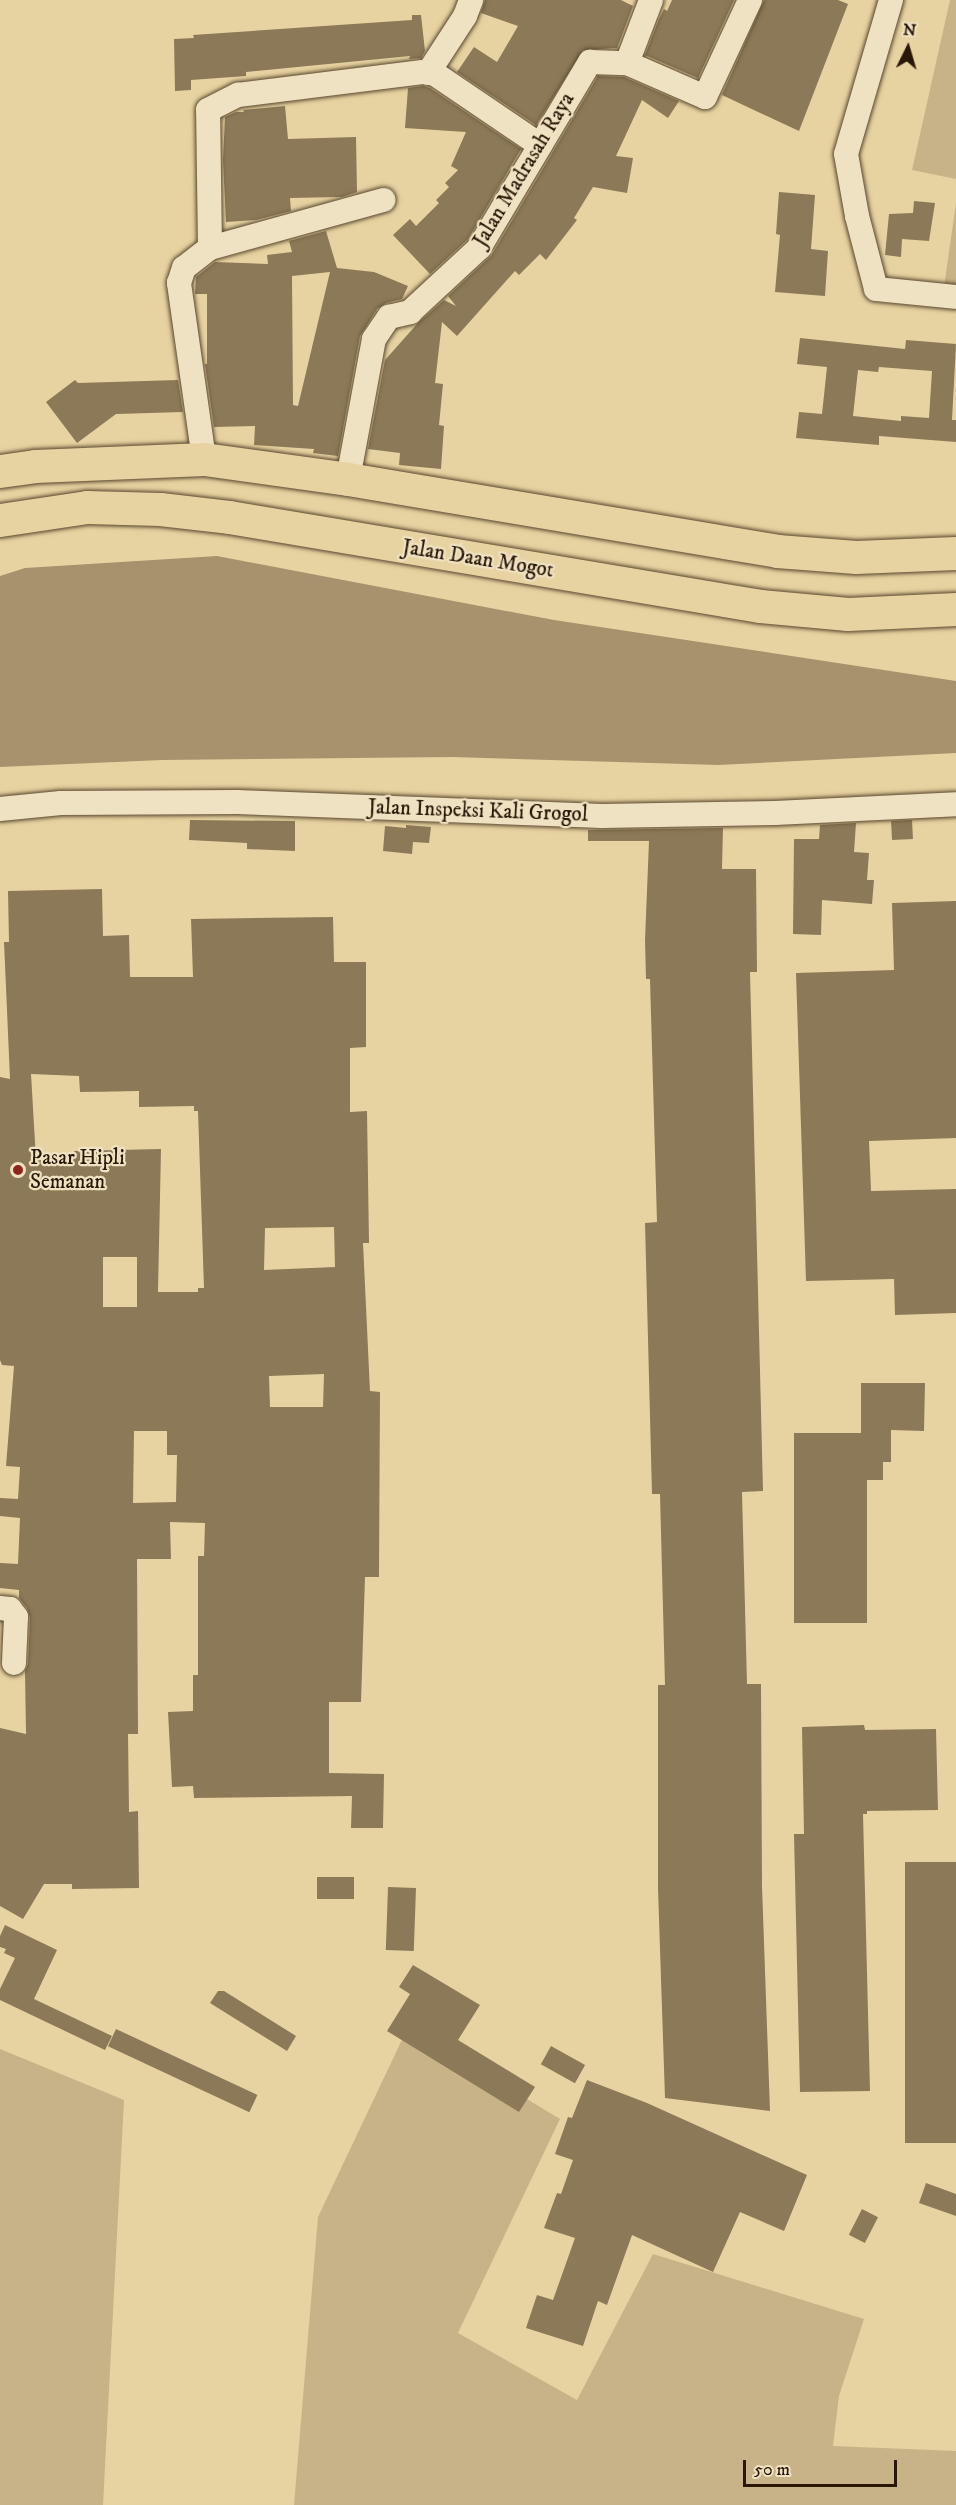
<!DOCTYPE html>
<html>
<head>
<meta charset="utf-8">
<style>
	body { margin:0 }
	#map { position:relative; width:956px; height:2505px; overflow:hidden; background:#e7d3a1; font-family:"IM FELL DW Pica",serif }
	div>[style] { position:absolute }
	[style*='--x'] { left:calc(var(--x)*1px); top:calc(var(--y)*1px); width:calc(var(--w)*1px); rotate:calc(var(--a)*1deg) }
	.green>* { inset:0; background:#c7b387 }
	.water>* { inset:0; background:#a6936d }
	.building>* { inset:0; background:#8c7957; transform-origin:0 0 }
	.roads { filter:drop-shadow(0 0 2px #58462e) drop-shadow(0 0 2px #58462e) }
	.minor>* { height:24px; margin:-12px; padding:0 12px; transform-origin:12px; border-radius:12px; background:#efe2c2 }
	.trunk>* { height:33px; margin:-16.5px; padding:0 16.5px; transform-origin:16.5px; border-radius:16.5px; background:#e7d3a1 }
	.dots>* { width:16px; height:16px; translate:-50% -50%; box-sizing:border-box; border:3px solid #efe2c2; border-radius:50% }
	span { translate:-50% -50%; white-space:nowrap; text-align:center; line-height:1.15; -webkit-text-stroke:4.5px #efe2c2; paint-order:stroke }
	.street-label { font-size:21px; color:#291707 }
	.poi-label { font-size:21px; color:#291707 }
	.left { translate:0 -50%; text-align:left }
	.north { position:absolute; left:878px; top:18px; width:60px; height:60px; -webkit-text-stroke:4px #efe2c2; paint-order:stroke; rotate:5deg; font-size:16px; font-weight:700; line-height:24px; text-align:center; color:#291707 }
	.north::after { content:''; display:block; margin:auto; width:21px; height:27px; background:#291707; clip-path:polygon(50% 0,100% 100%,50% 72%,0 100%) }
	.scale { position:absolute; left:743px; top:2460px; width:154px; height:27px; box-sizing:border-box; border:3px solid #291707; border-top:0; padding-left:8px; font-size:18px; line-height:21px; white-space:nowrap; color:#291707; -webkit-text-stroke:4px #efe2c2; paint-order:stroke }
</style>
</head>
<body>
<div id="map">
	<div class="green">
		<div style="clip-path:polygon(950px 0,956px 0,956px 179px,912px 170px)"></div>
		<div style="clip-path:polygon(956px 203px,956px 303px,942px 301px)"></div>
		<div style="clip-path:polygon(408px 2027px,560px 2119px,458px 2333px,577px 2400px,653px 2254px,864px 2319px,839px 2396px,833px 2446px,956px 2451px,956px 2505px,294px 2505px,318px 2217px)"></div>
		<div style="clip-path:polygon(0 2049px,124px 2100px,103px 2505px,0 2505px)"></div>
	</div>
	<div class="water">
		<div style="clip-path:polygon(217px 556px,554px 620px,956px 681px,956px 753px,718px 765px,452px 757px,162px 760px,0 767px,0 576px,25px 568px)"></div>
	</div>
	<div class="building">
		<div style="clip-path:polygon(485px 0,621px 0,633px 6px,617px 48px,583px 50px,536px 125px,457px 72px,474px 47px,497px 62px,518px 26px,481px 13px)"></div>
		<div style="clip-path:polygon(672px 0,734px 0,698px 78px,645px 55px,659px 19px,664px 9px,667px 11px)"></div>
		<div style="clip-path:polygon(764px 0,838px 0,848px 4px,799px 131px,722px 95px)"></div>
		<div style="clip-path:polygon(412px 15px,421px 15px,425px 51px,421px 58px,409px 59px,410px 56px,246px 72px,246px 76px,191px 80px,191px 90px,175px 91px,174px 39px,194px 38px,193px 35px,412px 20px)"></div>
		<div style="clip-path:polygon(598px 76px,624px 77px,679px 101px,668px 118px,642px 100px,616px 156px,633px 158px,627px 193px,593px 187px,574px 218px,577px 220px,546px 260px,540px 254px,519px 275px,515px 271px,457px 336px,442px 322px,435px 383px,443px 384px,439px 425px,444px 426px,441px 469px,399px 465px,400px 453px,368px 449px,385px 360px,417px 324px,444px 300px,456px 306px,448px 296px,491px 256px)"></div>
		<div style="clip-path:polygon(423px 86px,430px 88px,521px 149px,468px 239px,430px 274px,393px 235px,410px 219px,416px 226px,439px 203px,436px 200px,449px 187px,445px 183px,458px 170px,451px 166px,466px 132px,405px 128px,408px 88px)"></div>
		<div style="clip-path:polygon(285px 106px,288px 139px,356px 137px,357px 192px,342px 197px,290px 198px,291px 211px,256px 220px,226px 222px,223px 160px,225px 117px,236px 112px,244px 112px,243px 110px)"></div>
		<div style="clip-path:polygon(779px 192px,815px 195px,811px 249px,828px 251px,825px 296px,775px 292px,780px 235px,776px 234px)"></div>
		<div style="clip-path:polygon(914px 201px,935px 203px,929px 241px,902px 239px,901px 257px,885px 255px,889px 214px,913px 213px)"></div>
		<div style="clip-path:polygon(evenodd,326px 231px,337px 268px,374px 272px,408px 286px,402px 299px,386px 303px,377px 309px,360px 336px,338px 456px,313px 453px,314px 449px,254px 445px,255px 426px,214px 427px,205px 364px,207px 364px,207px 294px,195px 294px,196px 277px,215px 262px,268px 264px,267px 255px,292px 252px,289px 241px,326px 231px,330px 272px,298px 406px,293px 405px,292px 276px,330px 272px)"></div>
		<div style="clip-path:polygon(evenodd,800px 338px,905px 349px,906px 340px,956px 344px,952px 420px,956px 420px,956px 442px,879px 436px,879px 445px,796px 438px,799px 412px,822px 414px,827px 367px,797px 364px,800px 338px,879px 367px,932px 371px,929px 418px,901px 416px,901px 421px,853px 416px,858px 370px,878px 372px,879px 367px)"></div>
		<div style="clip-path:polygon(75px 380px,78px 383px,178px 380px,183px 412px,116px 414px,77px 443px,46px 402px)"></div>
		<div style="clip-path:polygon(190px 820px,295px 821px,295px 851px,247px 849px,247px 843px,189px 840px)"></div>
		<div style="left:912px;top:820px;width:19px;height:21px;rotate:87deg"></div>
		<div style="clip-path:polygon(856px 823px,854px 852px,869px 853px,867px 880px,874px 880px,872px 904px,822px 900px,821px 935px,793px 934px,794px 839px,819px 839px,820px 825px)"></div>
		<div style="clip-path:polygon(406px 825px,431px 827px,429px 843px,413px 842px,412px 854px,383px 851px,385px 826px,406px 828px)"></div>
		<div style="clip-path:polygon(723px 828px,722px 869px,756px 869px,757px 972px,750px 972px,763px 1491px,742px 1492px,747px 1684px,761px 1684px,762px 1886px,770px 2111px,665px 2098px,658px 1889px,658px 1685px,665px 1685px,660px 1494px,652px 1494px,645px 1223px,657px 1222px,650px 979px,646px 979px,645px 940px,649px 841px,588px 841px,588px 830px)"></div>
		<div style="clip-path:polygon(evenodd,102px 889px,103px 936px,129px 935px,130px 977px,193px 977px,191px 919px,333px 917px,334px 962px,366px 962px,366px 1047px,350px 1048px,350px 1112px,367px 1111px,369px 1243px,363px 1243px,370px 1391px,380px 1392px,379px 1577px,365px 1577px,361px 1702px,329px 1702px,329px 1773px,384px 1774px,383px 1828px,351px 1828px,352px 1796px,194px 1798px,193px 1786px,172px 1787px,168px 1712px,193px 1711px,193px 1675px,198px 1675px,198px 1556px,204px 1556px,205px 1523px,170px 1522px,171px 1559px,137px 1559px,138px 1734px,128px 1734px,129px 1812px,138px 1811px,139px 1888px,72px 1889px,72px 1884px,44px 1884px,23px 1919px,0 1906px,0 1728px,26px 1734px,25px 1671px,28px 1664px,30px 1618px,27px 1608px,19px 1598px,19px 1590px,0 1588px,0 1563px,18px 1564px,20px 1518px,0 1516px,0 1498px,18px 1499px,20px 1467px,6px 1466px,14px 1366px,2px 1365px,0 1360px,0 1077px,10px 1079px,4px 942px,9px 942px,8px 891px,102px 889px,31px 1074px,79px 1076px,80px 1092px,139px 1091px,139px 1107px,194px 1106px,194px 1111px,198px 1111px,204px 1288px,198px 1288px,198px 1292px,158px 1292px,161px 1149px,74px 1151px,74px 1159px,36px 1159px,31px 1074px,102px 889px,334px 1227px,335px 1267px,264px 1270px,265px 1228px,334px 1227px,102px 889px,103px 1257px,137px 1257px,137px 1307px,103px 1307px,103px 1257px,102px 889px,324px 1374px,323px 1407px,270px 1407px,269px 1376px,324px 1374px,102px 889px,134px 1431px,167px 1431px,167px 1455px,177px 1455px,176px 1502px,133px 1503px,134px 1431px)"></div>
		<div style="clip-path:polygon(956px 901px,956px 1138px,869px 1141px,871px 1191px,956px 1189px,956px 1313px,895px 1315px,894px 1279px,806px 1281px,796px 973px,894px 970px,892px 903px)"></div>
		<div style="clip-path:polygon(861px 1383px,925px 1383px,924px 1431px,891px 1430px,891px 1462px,883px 1462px,883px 1480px,867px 1480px,867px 1623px,794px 1623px,794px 1433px,861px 1433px)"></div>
		<div style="clip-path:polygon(864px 1725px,865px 1730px,936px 1729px,938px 1810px,867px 1811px,867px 1814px,863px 1814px,870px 2091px,800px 2092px,794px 1834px,804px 1834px,802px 1727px)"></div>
		<div style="left:956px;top:1862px;width:281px;height:51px;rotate:90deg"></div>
		<div style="left:317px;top:1877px;width:37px;height:22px"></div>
		<div style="left:388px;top:1887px;width:28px;height:63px;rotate:2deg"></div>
		<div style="clip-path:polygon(5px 1925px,57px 1950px,34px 1999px,112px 2036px,105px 2050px,0 2000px,0 1989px,15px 1958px,4px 1953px,6px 1949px,0 1947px,0 1936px)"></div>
		<div style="clip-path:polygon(413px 1965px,480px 2005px,458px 2040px,535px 2087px,519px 2112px,387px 2031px,410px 1994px,399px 1987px)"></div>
		<div style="clip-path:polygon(218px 1991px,224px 1991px,296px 2036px,287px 2051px,210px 2003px)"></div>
		<div style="left:116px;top:2029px;width:156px;height:19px;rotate:25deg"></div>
		<div style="left:551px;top:2046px;width:39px;height:21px;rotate:29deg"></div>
		<div style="clip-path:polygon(587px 2080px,647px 2103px,807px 2175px,784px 2231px,740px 2212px,713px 2272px,632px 2235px,607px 2305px,598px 2301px,583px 2346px,526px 2328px,537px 2295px,553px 2300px,575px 2238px,544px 2228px,557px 2193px,561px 2194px,573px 2160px,555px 2154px,568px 2117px,572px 2118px)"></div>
		<div style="clip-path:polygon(926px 2183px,956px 2194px,956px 2216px,919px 2203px)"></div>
		<div style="left:862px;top:2209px;width:18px;height:29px;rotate:27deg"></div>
	</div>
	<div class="roads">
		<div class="minor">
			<div style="--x:891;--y:0;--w:160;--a:106.3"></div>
			<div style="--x:846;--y:154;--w:63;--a:79.9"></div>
			<div style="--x:857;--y:216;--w:75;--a:75.4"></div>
			<div style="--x:876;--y:289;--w:80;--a:5.7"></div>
			<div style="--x:627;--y:63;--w:85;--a:23.6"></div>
			<div style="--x:705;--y:97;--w:107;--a:-65.1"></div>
			<div style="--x:428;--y:73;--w:68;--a:-57"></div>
			<div style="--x:465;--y:16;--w:17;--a:-69"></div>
			<div style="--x:210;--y:248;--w:138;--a:-90.8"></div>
			<div style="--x:208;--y:110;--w:34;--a:-27"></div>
			<div style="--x:238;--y:95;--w:186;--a:-7.1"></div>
			<div style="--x:423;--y:72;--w:12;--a:9"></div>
			<div style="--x:435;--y:74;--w:127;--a:34.1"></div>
			<div style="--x:204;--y:459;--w:178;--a:-98.1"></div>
			<div style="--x:179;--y:283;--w:16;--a:-72"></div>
			<div style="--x:184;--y:268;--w:33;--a:-38"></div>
			<div style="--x:210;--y:248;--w:180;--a:-15.5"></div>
			<div style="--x:348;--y:479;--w:142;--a:-79.5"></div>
			<div style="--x:374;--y:339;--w:27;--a:-56"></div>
			<div style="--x:389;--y:317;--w:22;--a:-13"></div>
			<div style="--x:410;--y:312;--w:94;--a:-42.8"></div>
			<div style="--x:479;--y:248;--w:217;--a:-59.2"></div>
			<div style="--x:590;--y:62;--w:37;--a:2"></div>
			<div style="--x:627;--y:63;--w:67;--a:-69.1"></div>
			<div style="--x:0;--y:809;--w:61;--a:-5.6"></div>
			<div style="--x:61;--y:803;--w:176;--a:-0.3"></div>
			<div style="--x:237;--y:802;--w:365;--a:2.2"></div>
			<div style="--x:602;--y:816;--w:173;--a:-1"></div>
			<div style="--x:775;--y:813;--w:181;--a:-2.8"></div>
			<div style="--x:0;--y:1608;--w:10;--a:6"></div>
			<div style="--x:10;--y:1609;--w:10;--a:53"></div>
			<div style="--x:16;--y:1617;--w:46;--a:92.5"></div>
		</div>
		<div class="trunk">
			<div style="--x:0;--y:471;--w:35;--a:-8"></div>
			<div style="--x:35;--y:466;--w:169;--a:-2.4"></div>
			<div style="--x:204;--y:459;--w:145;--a:7.9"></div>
			<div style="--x:348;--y:479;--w:435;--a:9.5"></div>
			<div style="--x:777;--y:551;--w:79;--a:4.3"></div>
			<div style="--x:856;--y:557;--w:100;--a:-2.3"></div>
			<div style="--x:0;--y:520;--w:88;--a:-8.5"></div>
			<div style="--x:87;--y:507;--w:73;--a:1.6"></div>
			<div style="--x:160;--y:509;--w:69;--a:6.6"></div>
			<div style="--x:229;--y:517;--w:538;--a:9.51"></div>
			<div style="--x:760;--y:606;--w:88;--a:5.2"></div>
			<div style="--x:848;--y:614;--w:108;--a:-2.7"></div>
		</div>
	</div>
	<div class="dots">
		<div style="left:18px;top:1170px;background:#8f2418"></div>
	</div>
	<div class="street-label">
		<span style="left:524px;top:170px;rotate:-59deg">Jalan Madrasah Raya</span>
		<span style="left:478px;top:559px;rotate:9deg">Jalan Daan Mogot</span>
		<span style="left:478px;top:811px;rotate:2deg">Jalan Inspeksi Kali Grogol</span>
	</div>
	<div class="poi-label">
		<span class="left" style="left:30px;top:1170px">Pasar Hipli<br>Semanan</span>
	</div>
	<div class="north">N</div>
	<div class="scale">50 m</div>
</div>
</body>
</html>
